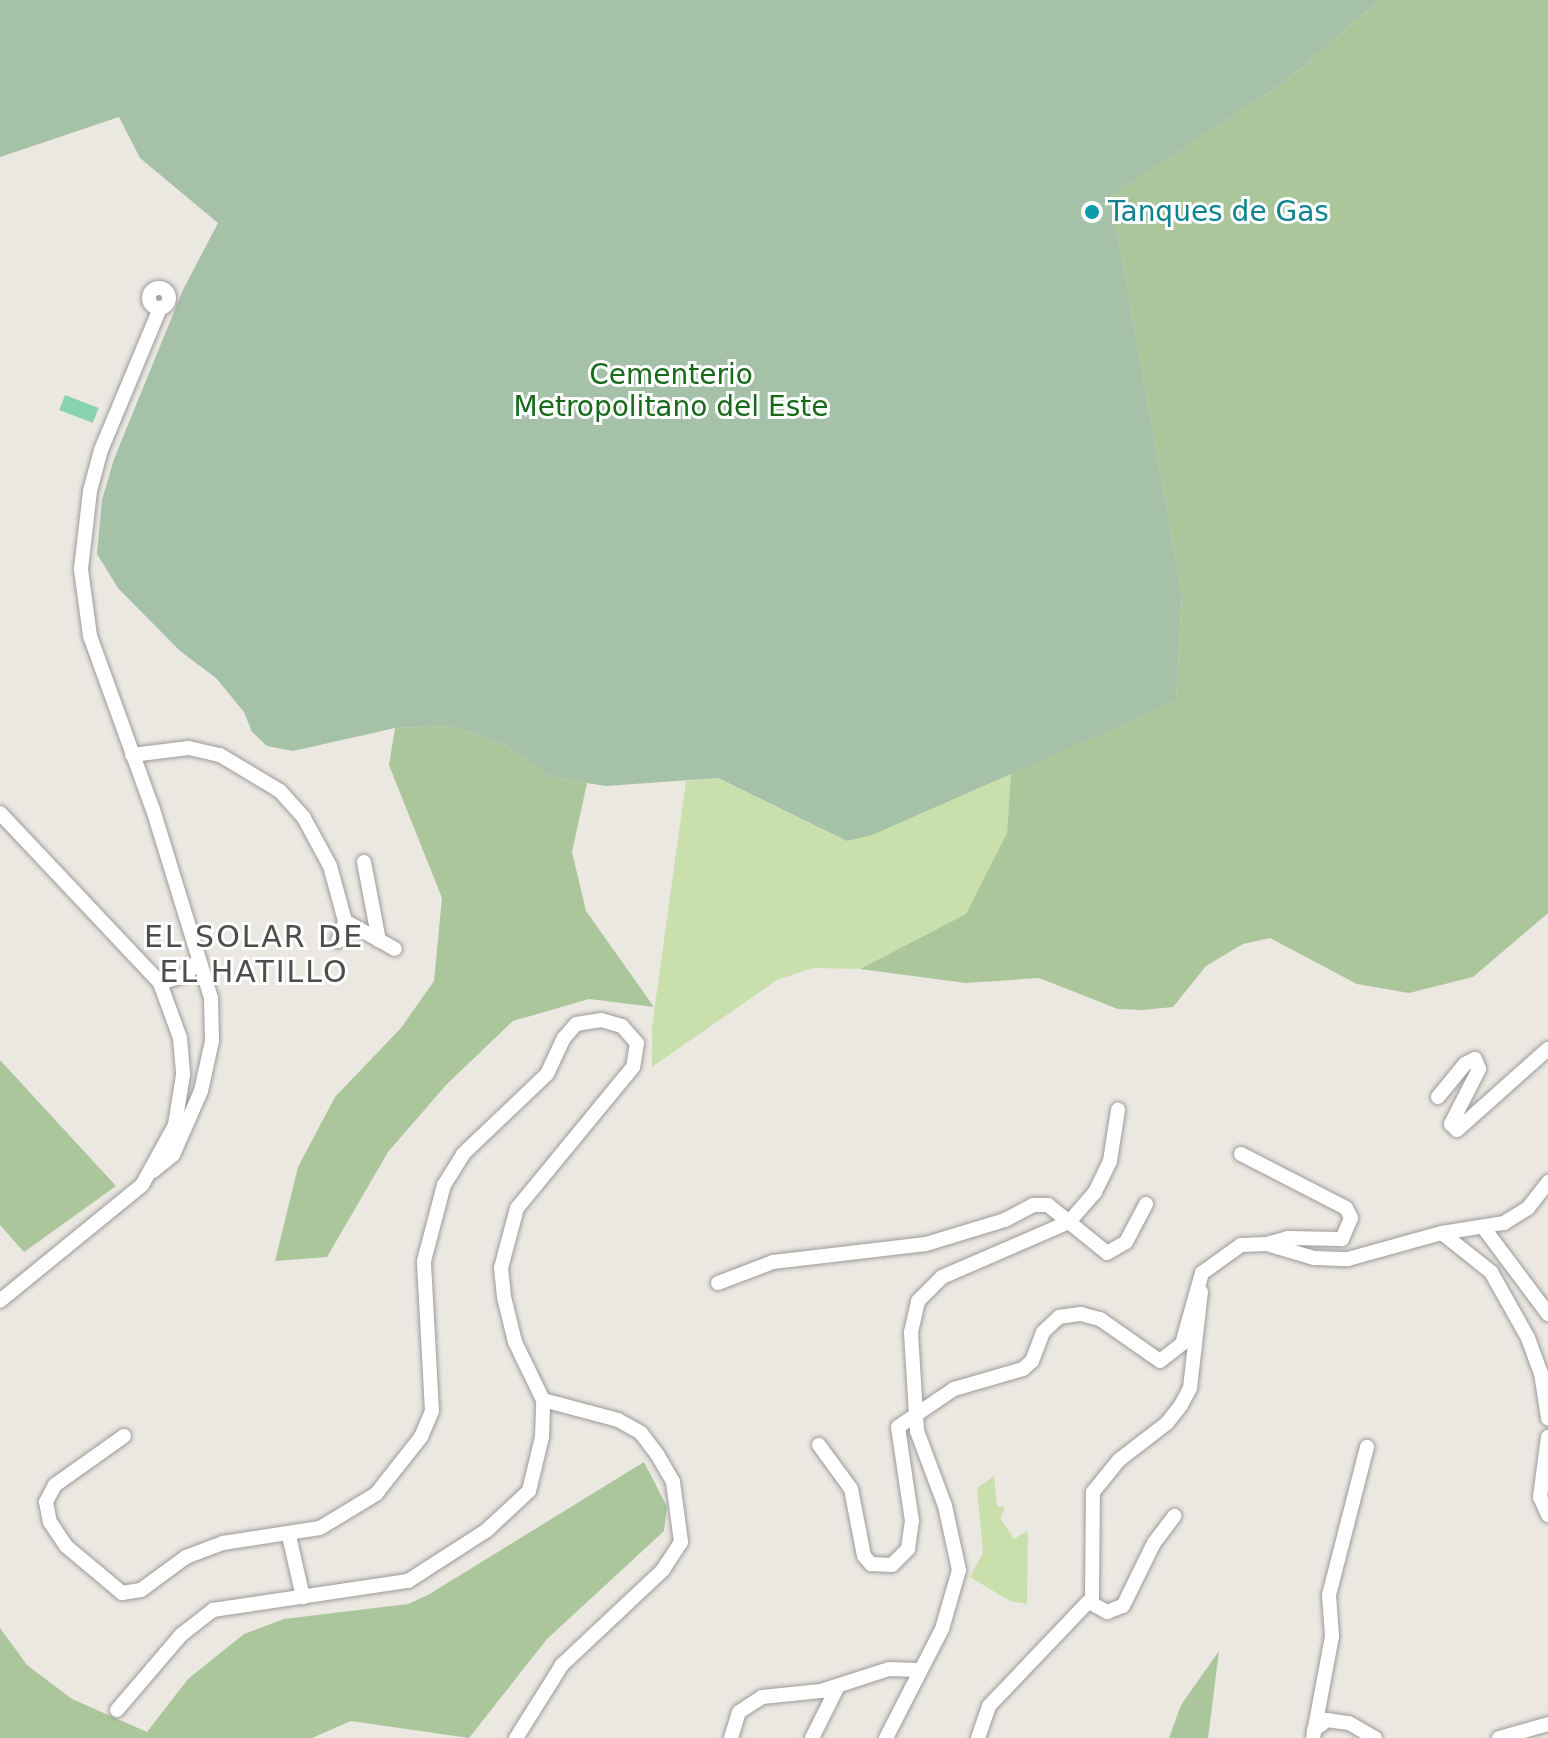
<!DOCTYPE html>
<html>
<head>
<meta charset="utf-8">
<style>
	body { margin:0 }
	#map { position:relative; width:1548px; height:1738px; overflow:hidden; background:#ebe7e1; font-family:"DejaVu Sans",sans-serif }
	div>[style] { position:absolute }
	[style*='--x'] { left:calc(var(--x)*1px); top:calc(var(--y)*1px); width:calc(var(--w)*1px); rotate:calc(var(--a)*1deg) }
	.grass>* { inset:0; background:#c9e0ac }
	.forest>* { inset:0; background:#aac69a }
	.cemetery>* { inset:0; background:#a5c1a7 }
	.pitch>* { inset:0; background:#87d2b0; transform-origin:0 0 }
	.roads { filter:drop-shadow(0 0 2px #9b9b9b) drop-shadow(0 0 2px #9b9b9b) }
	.minor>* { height:14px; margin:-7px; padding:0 7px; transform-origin:7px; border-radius:7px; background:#fff }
	.minor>.ring { margin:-7px; padding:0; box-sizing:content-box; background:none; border:14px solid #fff; border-radius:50% }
	.dots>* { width:22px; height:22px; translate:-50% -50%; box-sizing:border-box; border:4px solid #fff; border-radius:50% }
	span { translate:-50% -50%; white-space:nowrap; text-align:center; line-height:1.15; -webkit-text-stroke:6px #fff; paint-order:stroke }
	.culture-label { font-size:28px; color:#0d838f }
	.left { translate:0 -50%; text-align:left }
	.park-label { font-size:28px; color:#176a19 }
	.neighbourhood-label { font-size:30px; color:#4d4d4d; letter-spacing:2px }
</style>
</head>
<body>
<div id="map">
	<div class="grass">
		<div style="clip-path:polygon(1011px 773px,1007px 833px,966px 914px,860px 969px,813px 968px,777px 980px,652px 1067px,652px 1027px,686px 781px,717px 778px,847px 841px)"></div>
		<div style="clip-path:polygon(994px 1476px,997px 1506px,1005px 1507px,1000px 1518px,1014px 1539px,1028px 1531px,1027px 1604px,1010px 1601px,970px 1577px,983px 1553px,977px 1488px)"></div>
	</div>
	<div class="forest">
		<div style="clip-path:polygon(1380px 0,1548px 0,1548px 913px,1473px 977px,1409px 993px,1357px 984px,1270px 938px,1243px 944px,1206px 966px,1173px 1007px,1143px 1010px,1118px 1009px,1039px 978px,966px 983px,860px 969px,966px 914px,1007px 833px,1011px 773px,1176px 701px,1182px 594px,1111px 196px,1287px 80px)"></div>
		<div style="clip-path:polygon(453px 726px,506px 745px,550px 777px,587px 783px,572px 852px,586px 911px,654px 1007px,589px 999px,513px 1021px,446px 1085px,388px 1152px,327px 1257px,275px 1261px,298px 1167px,335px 1097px,401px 1028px,434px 981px,442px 898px,389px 765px,395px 728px)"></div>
		<div style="clip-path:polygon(0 1060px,116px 1186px,24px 1252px,0 1225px)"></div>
		<div style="clip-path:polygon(644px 1462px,667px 1507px,664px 1531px,547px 1639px,469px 1738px,351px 1721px,312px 1738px,0 1738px,0 1628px,27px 1665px,72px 1699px,147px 1732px,188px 1679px,244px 1634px,284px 1619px,408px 1604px,428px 1595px)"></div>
		<div style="clip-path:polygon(1219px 1651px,1208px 1738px,1169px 1738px,1181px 1705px)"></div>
	</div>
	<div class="cemetery">
		<div style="clip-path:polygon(0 0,1380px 0,1287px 80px,1111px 196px,1182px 594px,1176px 701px,872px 835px,847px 841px,718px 778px,606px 786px,550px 777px,506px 745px,453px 726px,395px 728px,293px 751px,267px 746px,252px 732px,244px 712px,216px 678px,180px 651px,118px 588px,97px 554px,102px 500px,114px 459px,183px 290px,218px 223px,140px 158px,119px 117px,0 157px)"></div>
	</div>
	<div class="pitch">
		<div style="left:65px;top:395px;width:36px;height:16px;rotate:21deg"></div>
	</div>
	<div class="roads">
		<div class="minor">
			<div class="ring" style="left:149px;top:288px;width:6px;height:6px"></div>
			<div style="--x:132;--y:755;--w:57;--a:-7"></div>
			<div style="--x:189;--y:748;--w:32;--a:13"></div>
			<div style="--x:220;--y:755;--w:70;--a:31"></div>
			<div style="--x:280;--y:791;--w:36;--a:48"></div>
			<div style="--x:304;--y:818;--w:55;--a:61.6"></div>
			<div style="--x:330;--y:866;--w:57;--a:74.7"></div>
			<div style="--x:345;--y:921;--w:21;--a:109"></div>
			<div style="--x:0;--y:813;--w:233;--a:46.7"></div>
			<div style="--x:160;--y:983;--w:59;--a:70"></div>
			<div style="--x:180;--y:1038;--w:37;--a:85"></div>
			<div style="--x:183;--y:1075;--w:51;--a:99.1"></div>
			<div style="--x:175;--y:1125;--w:68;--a:118.8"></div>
			<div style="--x:142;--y:1185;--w:183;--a:140.8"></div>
			<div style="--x:364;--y:862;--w:80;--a:79.2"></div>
			<div style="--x:345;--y:921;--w:57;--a:29.2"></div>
			<div style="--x:160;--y:983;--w:28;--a:-18"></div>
			<div style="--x:187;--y:974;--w:19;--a:-51"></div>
			<div style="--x:1438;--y:1097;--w:43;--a:-50.7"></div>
			<div style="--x:1465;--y:1064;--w:11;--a:-27"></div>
			<div style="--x:1475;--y:1059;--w:11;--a:68"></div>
			<div style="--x:1479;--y:1069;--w:62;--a:117"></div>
			<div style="--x:1451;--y:1124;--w:8;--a:45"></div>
			<div style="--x:1457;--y:1130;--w:122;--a:-41.7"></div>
			<div style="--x:1241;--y:1154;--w:118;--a:27.2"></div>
			<div style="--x:1346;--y:1208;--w:11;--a:63"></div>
			<div style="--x:1351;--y:1218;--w:23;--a:113"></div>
			<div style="--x:1342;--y:1239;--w:54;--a:-178.9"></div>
			<div style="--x:1288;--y:1238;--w:22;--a:164"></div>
			<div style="--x:153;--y:1171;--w:26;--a:-39"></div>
			<div style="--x:173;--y:1155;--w:70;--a:-66.4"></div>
			<div style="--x:201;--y:1091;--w:51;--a:-77.6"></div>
			<div style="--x:212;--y:1041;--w:43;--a:-91.3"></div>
			<div style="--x:211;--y:998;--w:197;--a:-107.1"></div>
			<div style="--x:153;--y:810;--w:185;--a:-109.9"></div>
			<div style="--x:90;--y:636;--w:68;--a:-97.7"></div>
			<div style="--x:81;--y:569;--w:79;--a:-83.4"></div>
			<div style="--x:90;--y:491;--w:42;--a:-75"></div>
			<div style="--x:101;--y:450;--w:154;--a:-67.4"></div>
			<div style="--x:1483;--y:1227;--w:109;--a:53.2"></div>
			<div style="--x:1442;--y:1233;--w:63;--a:-9.2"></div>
			<div style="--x:1504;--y:1223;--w:28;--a:-32"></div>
			<div style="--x:1528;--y:1208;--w:33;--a:-52"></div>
			<div style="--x:718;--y:1283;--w:59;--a:-20.9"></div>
			<div style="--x:773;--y:1262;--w:154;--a:-6.7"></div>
			<div style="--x:926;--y:1244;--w:83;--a:-16.9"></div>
			<div style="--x:1005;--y:1220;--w:32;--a:-28"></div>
			<div style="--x:1033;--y:1205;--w:15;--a:0"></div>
			<div style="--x:1048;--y:1205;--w:76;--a:39.1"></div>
			<div style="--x:1107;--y:1253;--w:22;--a:-30"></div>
			<div style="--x:1126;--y:1242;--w:43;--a:-62.2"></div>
			<div style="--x:124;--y:1436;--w:85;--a:144.6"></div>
			<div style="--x:55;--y:1485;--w:19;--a:118"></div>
			<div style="--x:46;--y:1502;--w:20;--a:79"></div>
			<div style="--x:50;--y:1522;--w:29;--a:56"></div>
			<div style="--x:66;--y:1546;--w:73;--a:40"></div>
			<div style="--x:122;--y:1593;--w:19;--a:-9"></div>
			<div style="--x:141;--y:1590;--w:56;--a:-36.3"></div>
			<div style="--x:186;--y:1557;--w:40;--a:-21"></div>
			<div style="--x:223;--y:1543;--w:98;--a:-8.8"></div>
			<div style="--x:320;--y:1528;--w:66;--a:-31.3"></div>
			<div style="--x:376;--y:1494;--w:73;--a:-51.7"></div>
			<div style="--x:421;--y:1437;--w:28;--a:-67"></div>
			<div style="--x:432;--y:1411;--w:150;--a:-93.1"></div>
			<div style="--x:424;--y:1261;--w:79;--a:-75.3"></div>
			<div style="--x:444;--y:1185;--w:36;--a:-58"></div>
			<div style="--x:463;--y:1154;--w:116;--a:-43.6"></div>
			<div style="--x:547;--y:1074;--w:40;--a:-65"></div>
			<div style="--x:564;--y:1038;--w:18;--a:-49"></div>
			<div style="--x:576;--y:1024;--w:25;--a:-9"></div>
			<div style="--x:601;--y:1020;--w:22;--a:16"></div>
			<div style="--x:622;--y:1026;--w:23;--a:49"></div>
			<div style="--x:637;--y:1043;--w:24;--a:99"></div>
			<div style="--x:633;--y:1067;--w:183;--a:129.4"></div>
			<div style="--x:517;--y:1208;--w:62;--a:104.9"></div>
			<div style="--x:501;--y:1268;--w:29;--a:84"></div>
			<div style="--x:504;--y:1297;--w:46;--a:76.3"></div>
			<div style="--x:515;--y:1342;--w:64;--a:64.2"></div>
			<div style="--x:543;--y:1400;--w:78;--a:14.9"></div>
			<div style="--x:618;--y:1420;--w:26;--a:29"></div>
			<div style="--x:641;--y:1433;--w:26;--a:53"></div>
			<div style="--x:657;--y:1454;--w:32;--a:60"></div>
			<div style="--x:673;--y:1482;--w:61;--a:82.4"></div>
			<div style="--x:681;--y:1542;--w:33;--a:123"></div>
			<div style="--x:663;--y:1570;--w:139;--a:136.8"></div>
			<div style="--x:562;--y:1665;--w:86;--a:122.2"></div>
			<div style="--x:1548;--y:1437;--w:61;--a:97.6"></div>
			<div style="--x:1540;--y:1497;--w:20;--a:66"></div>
			<div style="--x:819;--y:1445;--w:54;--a:54"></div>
			<div style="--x:851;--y:1489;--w:68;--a:79"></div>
			<div style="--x:864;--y:1556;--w:11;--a:49"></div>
			<div style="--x:871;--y:1564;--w:21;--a:3"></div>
			<div style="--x:892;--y:1565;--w:23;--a:-45"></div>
			<div style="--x:908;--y:1549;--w:28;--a:-82"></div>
			<div style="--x:912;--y:1521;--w:95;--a:-98.5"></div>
			<div style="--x:898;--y:1427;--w:68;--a:-34.2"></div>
			<div style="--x:954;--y:1389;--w:72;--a:-16.2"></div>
			<div style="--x:1023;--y:1369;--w:12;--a:-42"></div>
			<div style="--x:1032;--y:1361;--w:31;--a:-69"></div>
			<div style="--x:1043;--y:1332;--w:22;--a:-43"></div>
			<div style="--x:1059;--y:1317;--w:22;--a:-8"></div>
			<div style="--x:1081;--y:1314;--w:20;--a:15"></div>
			<div style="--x:1100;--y:1319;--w:73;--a:35"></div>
			<div style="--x:1160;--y:1361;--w:28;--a:-38"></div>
			<div style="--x:1182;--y:1344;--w:74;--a:-74.3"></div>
			<div style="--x:1202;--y:1273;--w:48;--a:-35.7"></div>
			<div style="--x:1241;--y:1245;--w:26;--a:-2"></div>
			<div style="--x:1267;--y:1244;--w:49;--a:16.6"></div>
			<div style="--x:1314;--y:1258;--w:34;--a:2"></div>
			<div style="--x:1348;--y:1259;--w:98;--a:-15.5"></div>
			<div style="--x:1442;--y:1233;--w:63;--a:38.5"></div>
			<div style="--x:1491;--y:1272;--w:76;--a:60.7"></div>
			<div style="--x:1528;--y:1338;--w:37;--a:70"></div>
			<div style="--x:1541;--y:1373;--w:46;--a:81.2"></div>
			<div style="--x:289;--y:1536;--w:63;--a:77.1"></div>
			<div style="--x:1089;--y:1602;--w:21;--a:29"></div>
			<div style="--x:1107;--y:1612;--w:17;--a:-21"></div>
			<div style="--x:1123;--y:1606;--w:70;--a:-63.8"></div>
			<div style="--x:1154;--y:1543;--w:34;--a:-53"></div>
			<div style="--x:117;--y:1710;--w:99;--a:-49.5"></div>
			<div style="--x:181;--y:1635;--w:41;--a:-38"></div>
			<div style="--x:213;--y:1610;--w:197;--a:-8.5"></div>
			<div style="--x:408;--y:1581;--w:94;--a:-32.8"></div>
			<div style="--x:487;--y:1530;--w:57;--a:-42.9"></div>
			<div style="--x:529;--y:1491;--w:56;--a:-76.5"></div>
			<div style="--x:542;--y:1437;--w:37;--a:-88"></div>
			<div style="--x:1314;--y:1730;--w:16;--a:-38"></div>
			<div style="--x:1327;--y:1720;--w:22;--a:8"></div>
			<div style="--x:1349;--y:1723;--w:30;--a:30"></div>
			<div style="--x:731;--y:1738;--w:27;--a:-73"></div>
			<div style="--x:739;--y:1712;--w:27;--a:-33"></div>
			<div style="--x:762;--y:1697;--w:59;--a:-5.8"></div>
			<div style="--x:821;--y:1691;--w:71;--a:-17.9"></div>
			<div style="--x:889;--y:1669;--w:29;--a:2"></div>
			<div style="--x:812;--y:1738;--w:56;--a:-63.4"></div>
			<div style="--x:886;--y:1738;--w:123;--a:-62.8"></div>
			<div style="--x:942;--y:1629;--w:61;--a:-73.9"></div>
			<div style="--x:959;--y:1570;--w:66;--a:-102.3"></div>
			<div style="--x:945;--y:1506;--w:80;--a:-110.5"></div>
			<div style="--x:917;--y:1431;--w:99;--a:-93.5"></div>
			<div style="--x:911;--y:1332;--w:32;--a:-77"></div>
			<div style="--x:918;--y:1301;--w:34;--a:-45"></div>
			<div style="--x:942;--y:1277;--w:138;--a:-23.4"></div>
			<div style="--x:1069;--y:1222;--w:40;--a:-49"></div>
			<div style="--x:1095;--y:1192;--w:34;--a:-64"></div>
			<div style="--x:1110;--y:1161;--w:52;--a:-81.1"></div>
			<div style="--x:978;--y:1738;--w:34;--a:-71"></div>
			<div style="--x:989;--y:1706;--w:149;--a:-46.4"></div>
			<div style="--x:1092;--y:1598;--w:106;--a:-89.5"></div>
			<div style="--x:1093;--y:1492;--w:41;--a:-50.9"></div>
			<div style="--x:1119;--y:1460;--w:61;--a:-37.6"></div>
			<div style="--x:1167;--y:1423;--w:23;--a:-52"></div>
			<div style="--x:1181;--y:1405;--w:19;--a:-62"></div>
			<div style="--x:1190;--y:1388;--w:97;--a:-83.5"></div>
			<div style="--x:1313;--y:1738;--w:104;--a:-79.4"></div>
			<div style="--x:1332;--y:1636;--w:41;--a:-94.2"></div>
			<div style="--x:1329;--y:1595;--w:153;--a:-75.6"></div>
			<div style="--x:1499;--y:1738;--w:51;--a:-15.9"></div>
		</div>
	</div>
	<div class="dots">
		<div style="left:1092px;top:212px;background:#0f9aa8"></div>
	</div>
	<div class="culture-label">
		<span class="left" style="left:1108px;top:212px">Tanques de Gas</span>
	</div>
	<div class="park-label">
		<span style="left:671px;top:391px">Cementerio<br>Metropolitano del Este</span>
	</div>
	<div class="neighbourhood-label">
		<span style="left:254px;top:954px">EL SOLAR DE<br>EL HATILLO</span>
	</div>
</div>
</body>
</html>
